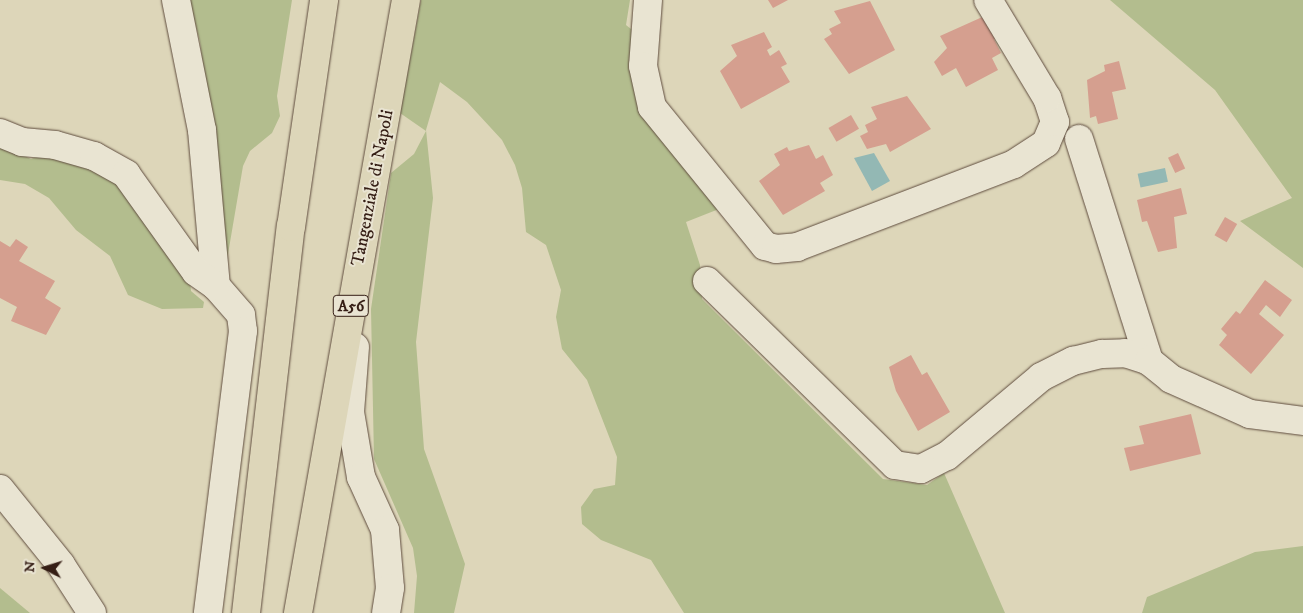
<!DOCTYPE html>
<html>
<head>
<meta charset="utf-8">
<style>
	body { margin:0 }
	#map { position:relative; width:1303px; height:613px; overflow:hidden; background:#ddd6b9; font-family:"IM FELL DW Pica",serif }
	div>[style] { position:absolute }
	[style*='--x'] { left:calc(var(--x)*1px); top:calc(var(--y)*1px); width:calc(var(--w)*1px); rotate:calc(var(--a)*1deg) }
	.green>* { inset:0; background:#b3bd8e }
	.water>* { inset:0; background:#93b8b4; transform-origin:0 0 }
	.building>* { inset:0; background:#d59f8f; transform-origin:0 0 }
	.roads { filter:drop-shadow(0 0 1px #5f4c3e) drop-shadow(0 0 1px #5f4c3e) }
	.minor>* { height:28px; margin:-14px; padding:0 14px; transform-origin:14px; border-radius:14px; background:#e9e4d2 }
	.highway>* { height:28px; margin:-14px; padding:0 14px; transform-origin:14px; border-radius:14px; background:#ddd6b9 }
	span { translate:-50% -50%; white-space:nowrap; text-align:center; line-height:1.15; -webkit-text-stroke:4px #e9e4d2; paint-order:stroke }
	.shield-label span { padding:1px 4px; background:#e9e4d2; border:1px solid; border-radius:4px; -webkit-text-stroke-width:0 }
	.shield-label { font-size:16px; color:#351e15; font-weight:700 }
	.street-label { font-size:18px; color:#351e15 }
	.north { position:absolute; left:20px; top:543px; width:50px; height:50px; -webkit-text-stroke:4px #e9e4d2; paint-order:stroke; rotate:275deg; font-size:14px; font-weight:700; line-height:20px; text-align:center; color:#351e15 }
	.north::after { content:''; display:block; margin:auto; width:18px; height:22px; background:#351e15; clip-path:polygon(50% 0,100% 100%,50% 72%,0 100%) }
</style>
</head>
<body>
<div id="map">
	<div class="green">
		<div style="clip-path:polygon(189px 0,292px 0,277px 96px,280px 116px,272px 133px,250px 151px,243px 166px,227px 260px,200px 42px)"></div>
		<div style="clip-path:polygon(421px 0,630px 0,626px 25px,636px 33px,642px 103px,724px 207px,686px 222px,700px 265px,702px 299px,883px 479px,927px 485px,944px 473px,1005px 613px,684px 613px,651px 560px,601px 540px,582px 524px,581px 507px,594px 489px,615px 485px,617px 457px,587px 380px,562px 349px,556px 317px,561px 290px,546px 245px,526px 232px,522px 188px,515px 165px,502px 140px,467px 102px,440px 82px,426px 130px,433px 198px,416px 342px,424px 449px,465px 564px,454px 613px,414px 613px,417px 576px,413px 548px,374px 459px,371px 309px,391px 173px,414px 154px,426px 131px,400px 113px)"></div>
		<div style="clip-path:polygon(1110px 0,1303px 0,1303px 268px,1240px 221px,1292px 198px,1215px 90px)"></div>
		<div style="clip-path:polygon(0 144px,31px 159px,52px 151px,109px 172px,190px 281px,191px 291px,204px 302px,203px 308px,162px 309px,128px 295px,110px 256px,76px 230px,49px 198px,25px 184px,0 180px)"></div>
		<div style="clip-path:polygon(1303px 546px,1303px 613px,1142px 613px,1147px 597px,1188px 580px,1255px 552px)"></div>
		<div style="clip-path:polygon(0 588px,30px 613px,0 613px)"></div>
	</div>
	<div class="water">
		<div style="clip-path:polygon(874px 153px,890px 181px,872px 191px,854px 158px)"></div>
		<div style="left:1165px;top:168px;width:14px;height:28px;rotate:78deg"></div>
	</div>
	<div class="building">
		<div style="clip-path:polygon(768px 0,788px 0,773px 8px)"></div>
		<div style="clip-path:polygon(870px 1px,895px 50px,849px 74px,824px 39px,832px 34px,829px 29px,841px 23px,834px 11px)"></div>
		<div style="clip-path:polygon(989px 14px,1000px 36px,994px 39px,1001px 53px,992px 58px,998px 70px,966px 87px,956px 68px,942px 76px,934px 62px,947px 48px,940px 36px)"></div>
		<div style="clip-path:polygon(764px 32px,772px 47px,767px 50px,770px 56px,779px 50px,787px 64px,781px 67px,790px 82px,741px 109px,720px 71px,737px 56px,731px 45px)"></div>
		<div style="clip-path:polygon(1119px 61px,1126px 89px,1112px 92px,1118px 119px,1098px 124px,1096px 116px,1090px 118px,1087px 80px,1105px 71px,1104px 65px)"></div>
		<div style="clip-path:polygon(907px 96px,931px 129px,890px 152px,886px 144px,867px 149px,860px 136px,868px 132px,865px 125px,877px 119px,871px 107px)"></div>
		<div style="left:851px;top:115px;width:16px;height:26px;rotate:60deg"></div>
		<div style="clip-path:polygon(809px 145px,816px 159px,823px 155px,833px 175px,820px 183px,825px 191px,783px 215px,759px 181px,780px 165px,774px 154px,787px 147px,789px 151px)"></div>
		<div style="left:1178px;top:153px;width:17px;height:11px;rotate:65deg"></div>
		<div style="clip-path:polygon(1181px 188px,1187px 214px,1174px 217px,1177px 248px,1158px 252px,1147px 221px,1142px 222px,1137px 200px)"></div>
		<div style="left:1225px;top:217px;width:14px;height:21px;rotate:30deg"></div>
		<div style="clip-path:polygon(16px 239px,28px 247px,19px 261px,55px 281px,45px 298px,61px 308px,46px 335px,11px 321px,17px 307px,0 298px,0 241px,10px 247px)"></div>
		<div style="clip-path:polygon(1265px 280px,1292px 300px,1280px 317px,1266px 305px,1259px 314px,1284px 335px,1251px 374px,1219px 345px,1227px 335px,1221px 329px,1236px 311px,1240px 314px)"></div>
		<div style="clip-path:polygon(911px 355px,922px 375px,927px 372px,950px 412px,918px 431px,896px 391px,889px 367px)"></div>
		<div style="clip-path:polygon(1191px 414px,1201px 454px,1130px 471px,1124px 448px,1144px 444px,1139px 426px)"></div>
	</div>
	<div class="roads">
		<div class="minor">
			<div style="--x:176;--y:0;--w:133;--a:78.7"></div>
			<div style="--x:202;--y:130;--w:157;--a:84.9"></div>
			<div style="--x:216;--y:286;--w:38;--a:49"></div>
			<div style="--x:241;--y:315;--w:16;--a:83"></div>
			<div style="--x:243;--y:331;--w:284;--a:97.1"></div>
			<div style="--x:648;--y:0;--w:66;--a:94.3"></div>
			<div style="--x:643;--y:66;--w:42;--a:77.6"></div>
			<div style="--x:652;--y:107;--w:179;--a:50.9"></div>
			<div style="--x:765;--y:246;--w:11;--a:15"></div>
			<div style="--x:776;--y:249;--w:21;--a:-5"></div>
			<div style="--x:797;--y:247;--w:232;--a:-20.9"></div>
			<div style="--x:1014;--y:164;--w:38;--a:-33"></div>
			<div style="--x:1046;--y:143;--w:23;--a:-67"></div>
			<div style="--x:1055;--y:122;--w:25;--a:-108"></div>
			<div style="--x:1047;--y:98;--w:114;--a:-121"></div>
			<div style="--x:0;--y:133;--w:24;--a:22"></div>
			<div style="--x:22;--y:142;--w:33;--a:5"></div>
			<div style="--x:55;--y:145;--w:41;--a:15.8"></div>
			<div style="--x:94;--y:156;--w:37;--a:29"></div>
			<div style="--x:126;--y:174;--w:120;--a:54.5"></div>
			<div style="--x:196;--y:272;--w:24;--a:35"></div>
			<div style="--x:1079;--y:139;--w:233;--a:72.5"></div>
			<div style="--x:707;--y:281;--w:263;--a:44.4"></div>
			<div style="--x:895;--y:465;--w:26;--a:9"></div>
			<div style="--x:921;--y:469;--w:29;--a:-27"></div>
			<div style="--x:947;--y:456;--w:123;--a:-40"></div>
			<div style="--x:1041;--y:377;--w:36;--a:-27"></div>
			<div style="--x:1073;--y:361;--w:30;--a:-14"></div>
			<div style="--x:1102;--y:354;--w:23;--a:-2"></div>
			<div style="--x:1125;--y:353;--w:25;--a:18"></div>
			<div style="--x:1149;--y:361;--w:28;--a:39"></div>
			<div style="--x:1171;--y:379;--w:86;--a:23.9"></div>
			<div style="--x:1250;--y:414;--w:53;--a:7.5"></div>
			<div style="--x:355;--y:347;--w:65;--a:94.4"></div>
			<div style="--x:350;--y:412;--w:66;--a:80.4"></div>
			<div style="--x:361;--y:477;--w:58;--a:65.6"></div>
			<div style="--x:385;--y:530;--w:58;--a:85.1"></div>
			<div style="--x:390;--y:588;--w:25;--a:99"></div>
			<div style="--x:0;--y:489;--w:97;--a:51.2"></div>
			<div style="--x:61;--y:565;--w:57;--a:57.1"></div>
		</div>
		<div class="highway">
			<div style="--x:246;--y:613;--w:389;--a:-83.4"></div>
			<div style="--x:291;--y:227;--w:229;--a:-81.7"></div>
			<div style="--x:298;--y:613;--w:622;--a:-80.01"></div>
		</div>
	</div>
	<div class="shield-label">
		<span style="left:351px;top:306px">A56</span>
	</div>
	<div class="street-label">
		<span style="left:373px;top:188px;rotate:-79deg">Tangenziale di Napoli</span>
	</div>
	<div class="north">N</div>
</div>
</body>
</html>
